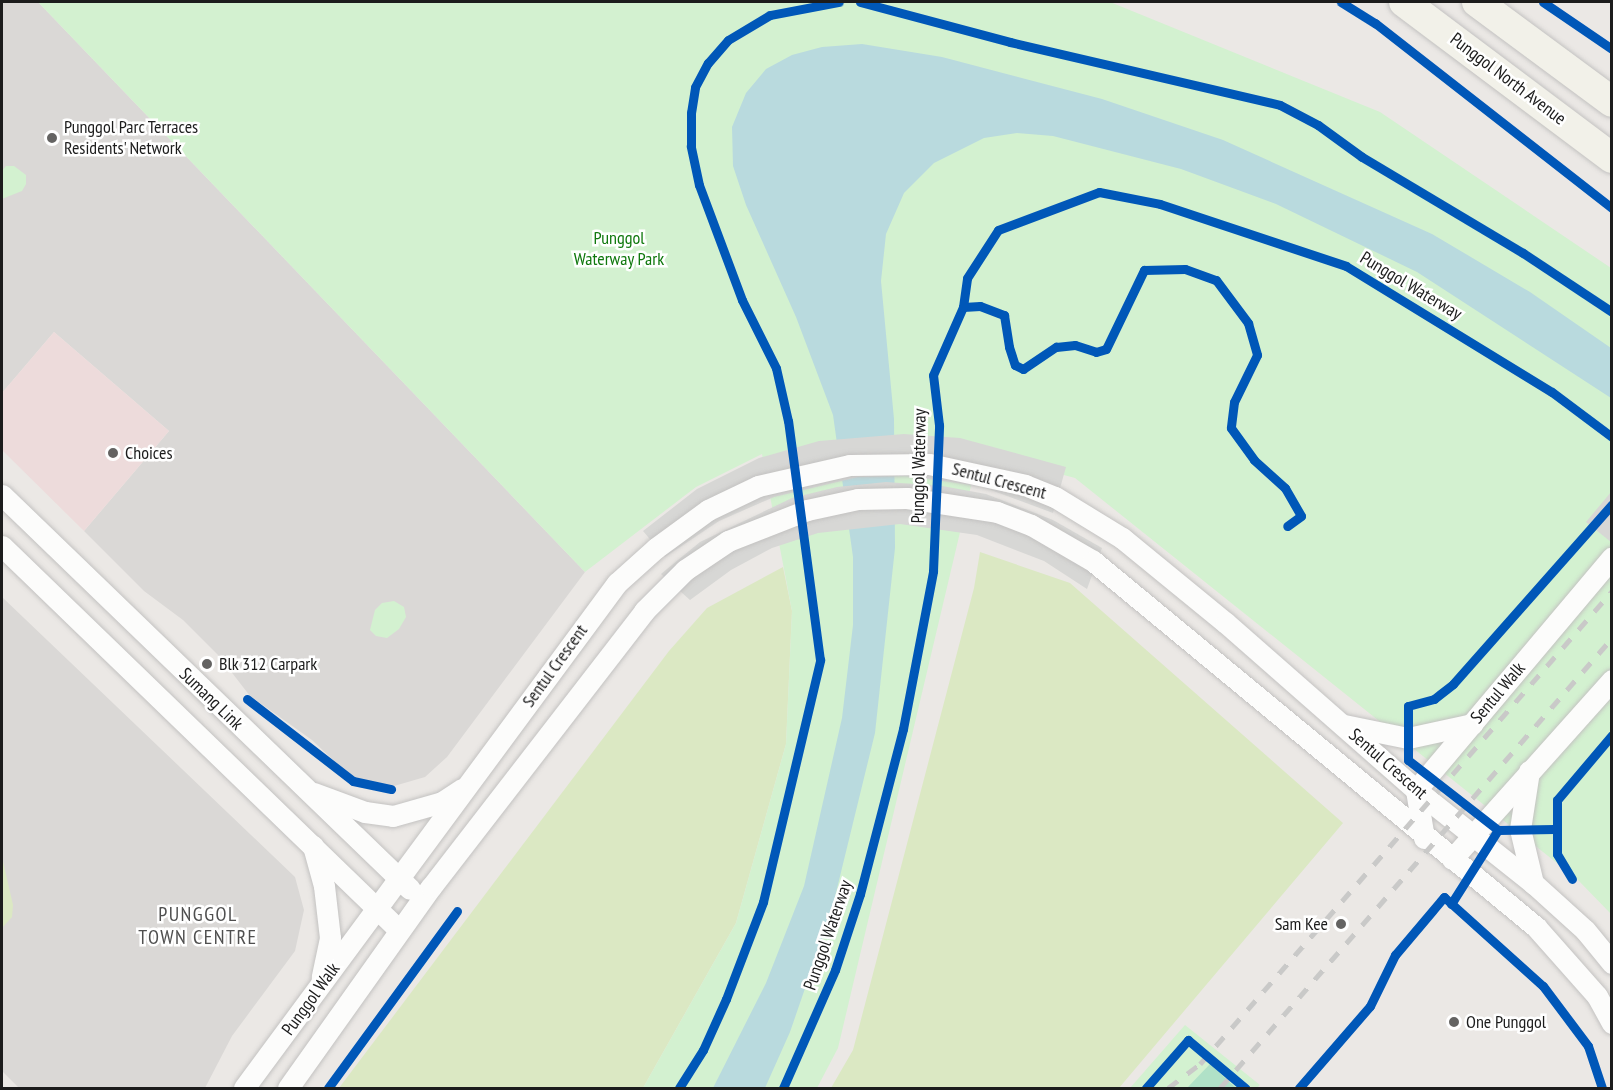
<!DOCTYPE html>
<html>
<head>
<meta charset="utf-8">
<style>
	body { margin:0 }
	#map { position:relative; width:1613px; height:1090px; overflow:hidden; background:#ebe8e5; font-family:"PT Sans Narrow",sans-serif }
	div>[style] { position:absolute }
	[style*='--x'] { left:calc(var(--x)*1px); top:calc(var(--y)*1px); width:calc(var(--w)*1px); rotate:calc(var(--a)*1deg) }
	.residential>* { inset:0; background:#dad8d6 }
	.commercial>* { inset:0; background:#eddbdb }
	.grass>* { inset:0; background:#dbe8c3 }
	.park>* { inset:0; background:#d3f1d0 }
	.pitch>* { inset:0; background:#b0e1c7 }
	.water>* { inset:0; background:#b9dade }
	.pier>* { inset:0; background:#d7d7d5 }
	.roads { filter:drop-shadow(0 0 2px #c3c2c1) drop-shadow(0 0 2px #c3c2c1) }
	.minor>* { height:21px; margin:-10.5px; padding:0 10.5px; transform-origin:10.5px; border-radius:10.5px; background:#fcfcfb }
	.secondary>* { height:30px; margin:-15px; padding:0 15px; transform-origin:15px; border-radius:15px; background:#f2f1e9 }
	.rail>* { height:4.5px; margin-top:-2.25px; transform-origin:0; background:repeating-linear-gradient(90deg,#c9c9c8 0 12px,transparent 0 24px) }
	.cycleway>* { height:9px; margin:-4.5px; padding:0 4.5px; transform-origin:4.5px; border-radius:4.5px; background:#0057b8 }
	.dots>* { width:16px; height:16px; translate:-50% -50%; box-sizing:border-box; border:3px solid #fff; border-radius:50% }
	span { translate:-50% -50%; white-space:nowrap; text-align:center; line-height:1.15; -webkit-text-stroke:5px #fff; paint-order:stroke }
	.street-label { font-size:18px; color:#1c1c1c }
	.poi-label { font-size:18px; color:#1c1c1c }
	.left { translate:0 -50%; text-align:left }
	.right { translate:-100% -50%; text-align:right }
	.park-label { font-size:18px; color:#0f780d }
	.neighbourhood-label { font-size:20px; color:#4f4f4f; letter-spacing:1.5px }
	.frame { position:absolute; inset:0; border:3px solid #1c1c1c; pointer-events:none }
</style>
</head>
<body>
<div id="map">
	<div class="residential">
		<div style="clip-path:polygon(2px 2px,38px 2px,585px 572px,447px 757px,425px 777px,394px 786px,379px 786px,349px 775px,312px 740px,250px 696px,219px 656px,183px 620px,144px 591px,84px 531px,169px 431px,54px 332px,2px 393px)"></div>
		<div style="clip-path:polygon(2px 597px,295px 877px,304px 910px,295px 951px,232px 1036px,205px 1088px,19px 1088px,2px 1071px)"></div>
	</div>
	<div class="commercial">
		<div style="clip-path:polygon(54px 332px,169px 431px,84px 531px,2px 450px,2px 393px)"></div>
	</div>
	<div class="grass">
		<div style="clip-path:polygon(980px 552px,1070px 583px,1343px 823px,1119px 1088px,831px 1088px,853px 1050px,974px 588px)"></div>
		<div style="clip-path:polygon(783px 567px,792px 611px,786px 744px,736px 923px,643px 1088px,339px 1088px,669px 651px,707px 608px)"></div>
		<div style="clip-path:polygon(2px 857px,13px 905px,12px 917px,2px 928px)"></div>
	</div>
	<div class="park">
		<div style="clip-path:polygon(38px 2px,1110px 2px,1380px 112px,1611px 268px,1611px 914px,1578px 880px,1075px 478px,979px 452px,838px 1048px,817px 1088px,643px 1088px,736px 923px,786px 744px,792px 611px,762px 454px,696px 487px,585px 572px)"></div>
		<div style="clip-path:polygon(6px 166px,14px 166px,26px 175px,26px 184px,22px 191px,2px 199px,2px 171px)"></div>
		<div style="clip-path:polygon(394px 601px,404px 607px,406px 617px,399px 629px,387px 638px,376px 636px,370px 630px,375px 610px,382px 603px)"></div>
		<div style="clip-path:polygon(1185px 1025px,1260px 1085px,1257px 1088px,1130px 1088px)"></div>
	</div>
	<div class="pitch">
		<div style="clip-path:polygon(1210px 1064px,1236px 1088px,1187px 1088px)"></div>
	</div>
	<div class="water">
		<div style="clip-path:polygon(862px 44px,942px 57px,1102px 99px,1223px 140px,1432px 234px,1530px 292px,1611px 348px,1611px 398px,1417px 272px,1276px 204px,1181px 169px,1053px 136px,1017px 133px,984px 138px,934px 163px,904px 193px,886px 234px,881px 281px,894px 419px,895px 548px,875px 733px,831px 913px,790px 1032px,765px 1088px,713px 1088px,766px 983px,804px 886px,842px 718px,853px 625px,853px 557px,833px 415px,796px 317px,746px 205px,733px 166px,732px 127px,746px 93px,766px 69px,792px 55px,822px 47px)"></div>
	</div>
	<div class="pier">
		<div style="clip-path:polygon(904px 434px,960px 438px,1066px 467px,1053px 513px,980px 486px,905px 476px,858px 477px,774px 497px,719px 521px,665px 557px,643px 531px,697px 489px,759px 458px,819px 441px)"></div>
		<div style="clip-path:polygon(886px 482px,942px 486px,986px 494px,1053px 520px,1102px 548px,1087px 589px,1044px 561px,977px 535px,900px 524px,818px 533px,772px 548px,731px 570px,690px 600px,661px 574px,700px 542px,792px 498px,837px 487px)"></div>
		<div style="clip-path:polygon(1611px 492px,1611px 542px,1586px 522px)"></div>
	</div>
	<div class="roads">
		<div class="minor">
			<div style="--x:2;--y:495;--w:567;--a:44"></div>
			<div style="--x:2;--y:546;--w:552;--a:44.05"></div>
			<div style="--x:1344;--y:725;--w:65;--a:11.5"></div>
			<div style="--x:1408;--y:738;--w:66;--a:-12.3"></div>
			<div style="--x:1529;--y:771;--w:59;--a:98.8"></div>
			<div style="--x:1520;--y:829;--w:56;--a:76.5"></div>
			<div style="--x:314;--y:793;--w:54;--a:20.4"></div>
			<div style="--x:365;--y:812;--w:28;--a:8"></div>
			<div style="--x:393;--y:816;--w:51;--a:-15.9"></div>
			<div style="--x:442;--y:802;--w:24;--a:-33"></div>
			<div style="--x:1424;--y:838;--w:49;--a:-99.5"></div>
			<div style="--x:1416;--y:790;--w:304;--a:-49.9"></div>
			<div style="--x:313;--y:846;--w:41;--a:74.6"></div>
			<div style="--x:324;--y:886;--w:52;--a:83.4"></div>
			<div style="--x:330;--y:938;--w:40;--a:102"></div>
			<div style="--x:1452;--y:859;--w:240;--a:-48.2"></div>
			<div style="--x:244;--y:1088;--w:628;--a:-53.55"></div>
			<div style="--x:617;--y:583;--w:52;--a:-41.9"></div>
			<div style="--x:656;--y:548;--w:64;--a:-36.2"></div>
			<div style="--x:708;--y:510;--w:55;--a:-25.6"></div>
			<div style="--x:758;--y:486;--w:94;--a:-12.9"></div>
			<div style="--x:850;--y:465;--w:79;--a:-0.7"></div>
			<div style="--x:929;--y:464;--w:98;--a:12.3"></div>
			<div style="--x:1025;--y:485;--w:32;--a:22"></div>
			<div style="--x:1055;--y:497;--w:79;--a:31.5"></div>
			<div style="--x:1122;--y:538;--w:134;--a:39.3"></div>
			<div style="--x:1226;--y:623;--w:253;--a:41.3"></div>
			<div style="--x:1416;--y:790;--w:149;--a:38.5"></div>
			<div style="--x:1533;--y:883;--w:70;--a:42.1"></div>
			<div style="--x:1585;--y:930;--w:43;--a:50.7"></div>
			<div style="--x:288;--y:1088;--w:247;--a:-54.6"></div>
			<div style="--x:431;--y:887;--w:349;--a:-52.3"></div>
			<div style="--x:644;--y:611;--w:58;--a:-45"></div>
			<div style="--x:685;--y:570;--w:52;--a:-34"></div>
			<div style="--x:728;--y:541;--w:85;--a:-21.4"></div>
			<div style="--x:807;--y:510;--w:52;--a:-12.2"></div>
			<div style="--x:858;--y:499;--w:49;--a:-1.2"></div>
			<div style="--x:907;--y:498;--w:91;--a:8.8"></div>
			<div style="--x:997;--y:512;--w:36;--a:21"></div>
			<div style="--x:1031;--y:525;--w:72;--a:30.1"></div>
			<div style="--x:1093;--y:561;--w:575;--a:39.56"></div>
			<div style="--x:1536;--y:927;--w:92;--a:48.5"></div>
			<div style="--x:1597;--y:996;--w:31;--a:61"></div>
		</div>
		<div class="secondary">
			<div style="--x:1404;--y:2;--w:260;--a:36.9"></div>
			<div style="--x:1477;--y:2;--w:168;--a:36.5"></div>
		</div>
	</div>
	<div class="rail">
		<div style="--x:1168;--y:1088;--w:40;--a:-37"></div>
		<div style="--x:1200;--y:1064;--w:627;--a:-48.94"></div>
		<div style="--x:1220;--y:1088;--w:597;--a:-48.94"></div>
	</div>
	<div class="cycleway">
		<div style="--x:860;--y:2;--w:155;--a:14.9"></div>
		<div style="--x:1010;--y:42;--w:277;--a:13.1"></div>
		<div style="--x:1280;--y:105;--w:43;--a:27.8"></div>
		<div style="--x:1318;--y:125;--w:54;--a:36"></div>
		<div style="--x:1362;--y:157;--w:187;--a:30.8"></div>
		<div style="--x:1523;--y:253;--w:107;--a:33.5"></div>
		<div style="--x:1341;--y:2;--w:40;--a:32"></div>
		<div style="--x:1375;--y:23;--w:301;--a:38"></div>
		<div style="--x:1543;--y:2;--w:83;--a:34.3"></div>
		<div style="--x:963;--y:307;--w:17;--a:-3"></div>
		<div style="--x:980;--y:306;--w:26;--a:21"></div>
		<div style="--x:1004;--y:315;--w:32;--a:81"></div>
		<div style="--x:1009;--y:347;--w:19;--a:72"></div>
		<div style="--x:1015;--y:365;--w:9;--a:27"></div>
		<div style="--x:1023;--y:369;--w:40;--a:-34"></div>
		<div style="--x:1056;--y:347;--w:19;--a:-6"></div>
		<div style="--x:1075;--y:345;--w:22;--a:18"></div>
		<div style="--x:1096;--y:352;--w:10;--a:-17"></div>
		<div style="--x:1106;--y:349;--w:88;--a:-64.3"></div>
		<div style="--x:1144;--y:270;--w:41;--a:-1.4"></div>
		<div style="--x:1185;--y:269;--w:33;--a:20"></div>
		<div style="--x:1216;--y:280;--w:54;--a:53.3"></div>
		<div style="--x:1248;--y:323;--w:33;--a:74"></div>
		<div style="--x:1257;--y:355;--w:52;--a:116.1"></div>
		<div style="--x:1234;--y:402;--w:26;--a:97"></div>
		<div style="--x:1231;--y:428;--w:39;--a:54"></div>
		<div style="--x:1254;--y:460;--w:42;--a:42.1"></div>
		<div style="--x:1285;--y:488;--w:32;--a:60"></div>
		<div style="--x:1301;--y:516;--w:17;--a:144"></div>
		<div style="--x:247;--y:699;--w:134;--a:37.7"></div>
		<div style="--x:353;--y:781;--w:39;--a:12"></div>
		<div style="--x:1554;--y:829;--w:56;--a:179"></div>
		<div style="--x:1498;--y:830;--w:114;--a:-142.1"></div>
		<div style="--x:1408;--y:760;--w:54;--a:-90"></div>
		<div style="--x:1408;--y:706;--w:27;--a:-15"></div>
		<div style="--x:1434;--y:699;--w:24;--a:-38"></div>
		<div style="--x:1453;--y:684;--w:240;--a:-48.5"></div>
		<div style="--x:1572;--y:879;--w:29;--a:-121"></div>
		<div style="--x:1557;--y:854;--w:54;--a:-90"></div>
		<div style="--x:1557;--y:800;--w:85;--a:-49.8"></div>
		<div style="--x:1451;--y:904;--w:88;--a:-57.6"></div>
		<div style="--x:328;--y:1088;--w:219;--a:-53.9"></div>
		<div style="--x:679;--y:1088;--w:45;--a:-57.7"></div>
		<div style="--x:703;--y:1050;--w:56;--a:-65.7"></div>
		<div style="--x:726;--y:999;--w:104;--a:-69.1"></div>
		<div style="--x:763;--y:902;--w:249;--a:-76.7"></div>
		<div style="--x:820;--y:660;--w:241;--a:-97.6"></div>
		<div style="--x:788;--y:421;--w:54;--a:-102.8"></div>
		<div style="--x:776;--y:368;--w:76;--a:-116.6"></div>
		<div style="--x:742;--y:300;--w:123;--a:-110.5"></div>
		<div style="--x:699;--y:185;--w:40;--a:-102"></div>
		<div style="--x:691;--y:146;--w:33;--a:-90"></div>
		<div style="--x:691;--y:113;--w:26;--a:-81"></div>
		<div style="--x:695;--y:87;--w:27;--a:-62"></div>
		<div style="--x:708;--y:63;--w:30;--a:-49"></div>
		<div style="--x:728;--y:40;--w:49;--a:-30.8"></div>
		<div style="--x:770;--y:15;--w:70;--a:-10.7"></div>
		<div style="--x:783;--y:1088;--w:129;--a:-66.2"></div>
		<div style="--x:835;--y:970;--w:80;--a:-71.8"></div>
		<div style="--x:860;--y:894;--w:171;--a:-75.4"></div>
		<div style="--x:903;--y:729;--w:161;--a:-79.2"></div>
		<div style="--x:933;--y:571;--w:146;--a:-87.6"></div>
		<div style="--x:939;--y:425;--w:50;--a:-96.8"></div>
		<div style="--x:933;--y:375;--w:74;--a:-66.2"></div>
		<div style="--x:963;--y:307;--w:29;--a:-82"></div>
		<div style="--x:967;--y:278;--w:57;--a:-57.1"></div>
		<div style="--x:998;--y:230;--w:108;--a:-20.6"></div>
		<div style="--x:1099;--y:192;--w:62;--a:11.1"></div>
		<div style="--x:1160;--y:204;--w:196;--a:18.4"></div>
		<div style="--x:1346;--y:266;--w:241;--a:31.5"></div>
		<div style="--x:1552;--y:392;--w:75;--a:36.9"></div>
		<div style="--x:1146;--y:1088;--w:64;--a:-48.8"></div>
		<div style="--x:1188;--y:1040;--w:75;--a:40.1"></div>
		<div style="--x:1299;--y:1088;--w:108;--a:-49.1"></div>
		<div style="--x:1370;--y:1006;--w:57;--a:-63.9"></div>
		<div style="--x:1395;--y:955;--w:76;--a:-49.8"></div>
		<div style="--x:1444;--y:897;--w:133;--a:42"></div>
		<div style="--x:1543;--y:986;--w:75;--a:53.1"></div>
		<div style="--x:1588;--y:1046;--w:44;--a:71.6"></div>
	</div>
	<div class="dots">
		<div style="left:52px;top:138px;background:#646362"></div>
		<div style="left:113px;top:453px;background:#646362"></div>
		<div style="left:207px;top:664px;background:#646362"></div>
		<div style="left:1341px;top:924px;background:#646362"></div>
		<div style="left:1454px;top:1022px;background:#646362"></div>
	</div>
	<div class="street-label">
		<span style="left:1508px;top:79px;rotate:37deg">Punggol North Avenue</span>
		<span style="left:1411px;top:286px;rotate:31deg">Punggol Waterway</span>
		<span style="left:919px;top:466px;rotate:-89deg">Punggol Waterway</span>
		<span style="left:999px;top:481px;rotate:15deg">Sentul Crescent</span>
		<span style="left:555px;top:666px;rotate:-54deg">Sentul Crescent</span>
		<span style="left:1498px;top:693px;rotate:-50deg">Sentul Walk</span>
		<span style="left:211px;top:699px;rotate:44deg">Sumang Link</span>
		<span style="left:1388px;top:764px;rotate:41deg">Sentul Crescent</span>
		<span style="left:828px;top:935px;rotate:-71deg">Punggol Waterway</span>
		<span style="left:311px;top:999px;rotate:-54deg">Punggol Walk</span>
	</div>
	<div class="poi-label">
		<span class="left" style="left:64px;top:138px">Punggol Parc Terraces<br>Residents' Network</span>
		<span class="left" style="left:125px;top:453px">Choices</span>
		<span class="left" style="left:219px;top:664px">Blk 312 Carpark</span>
		<span class="right" style="left:1328px;top:924px">Sam Kee</span>
		<span class="left" style="left:1466px;top:1022px">One Punggol</span>
	</div>
	<div class="park-label">
		<span style="left:619px;top:249px">Punggol<br>Waterway Park</span>
	</div>
	<div class="neighbourhood-label">
		<span style="left:198px;top:926px">PUNGGOL<br>TOWN CENTRE</span>
	</div>
	<div class="frame"></div>
</div>
</body>
</html>
